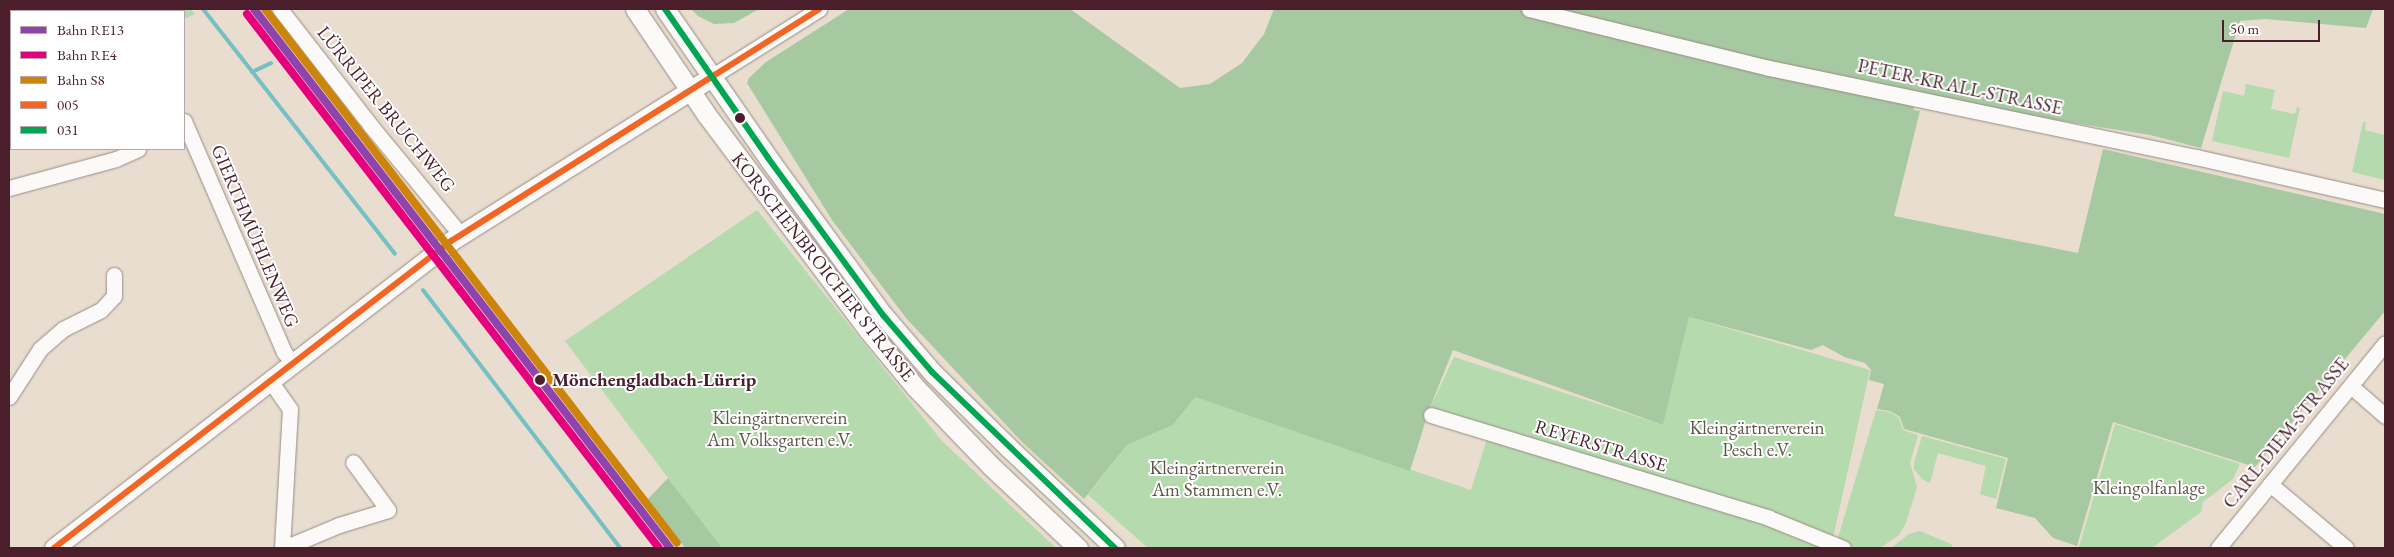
<!DOCTYPE html>
<html>
<head>
<meta charset="utf-8">
<style>
	body { margin:0 }
	#map { position:relative; width:2394px; height:557px; overflow:hidden; background:#e8ddce; font-family:"EB Garamond",serif }
	div>[style] { position:absolute }
	[style*='--x'] { left:calc(var(--x)*1px); top:calc(var(--y)*1px); width:calc(var(--w)*1px); rotate:calc(var(--a)*1deg) }
	.green>* { inset:0; background:#b5daae }
	.forest>* { inset:0; background:#a7c9a1 }
	.stream>* { height:4px; margin:-2px; padding:0 2px; transform-origin:2px; border-radius:2px; background:#75c0c4 }
	.roads { filter:drop-shadow(0 0 1px #988c86) drop-shadow(0 0 1px #988c86) }
	.minor>* { height:15px; margin:-7.5px; padding:0 7.5px; transform-origin:7.5px; border-radius:7.5px; background:#fcfaf8 }
	.major>* { height:19px; margin:-9.5px; padding:0 9.5px; transform-origin:9.5px; border-radius:9.5px; background:#fcfaf8 }
	.bus-1>* { height:6px; margin:-3px; padding:0 3px; transform-origin:3px; border-radius:3px; background:#f26522 }
	.bus-2>* { height:6px; margin:-3px; padding:0 3px; transform-origin:3px; border-radius:3px; background:#00a651 }
	.rail-1>* { height:8px; margin:-4px; padding:0 4px; transform-origin:4px; border-radius:4px; background:#8e44ad }
	.rail-2>* { height:8px; margin:-4px; padding:0 4px; transform-origin:4px; border-radius:4px; background:#e5007d }
	.rail-3>* { height:8px; margin:-4px; padding:0 4px; transform-origin:4px; border-radius:4px; background:#cc840b }
	.dots>* { width:14px; height:14px; translate:-50% -50%; box-sizing:border-box; border:2px solid #fff; border-radius:50% }
	span { translate:-50% -50%; white-space:nowrap; text-align:center; line-height:1.15; -webkit-text-stroke:4px #fff; paint-order:stroke }
	.street-label { font-size:19px; color:#4a1f2b }
	.stop-label { font-size:19px; color:#4a1f2b; font-weight:700 }
	.left { translate:0 -50%; text-align:left }
	.park-label { font-size:19px; color:#5e564a }
	.frame { position:absolute; inset:0; border:10px solid #4a1f2b; pointer-events:none }
	.legend { position:absolute; left:10px; top:10px; width:175px; height:140px; box-sizing:border-box; background:#fff; border:1px solid #b7a5aa; margin:0; padding:6px 9px; list-style:none; font-size:15px; color:#4a1f2b }
	.legend li { display:flex; align-items:center; gap:10px; height:25px }
	.legend b { width:25px; border:1px solid #b7a5aa }
	.scale { position:absolute; left:2222px; top:20px; width:98px; height:22px; box-sizing:border-box; border:2px solid #4a1f2b; border-top:0; padding-left:6px; font-size:15px; line-height:18px; white-space:nowrap; color:#4a1f2b; -webkit-text-stroke:4px #fff; paint-order:stroke }
</style>
</head>
<body>
<div id="map">
	<div class="green">
		<div style="clip-path:polygon(146px 9px,191px 9px,195px 14px,184px 19px,184px 11px,146px 11px)"></div>
		<div style="clip-path:polygon(2246px 84px,2275px 90px,2271px 109px,2295px 114px,2297px 107px,2300px 108px,2289px 158px,2212px 141px,2223px 91px,2244px 96px)"></div>
		<div style="clip-path:polygon(2363px 122px,2366px 122px,2365px 130px,2385px 135px,2385px 180px,2352px 172px)"></div>
		<div style="clip-path:polygon(757px 210px,941px 440px,1056px 548px,721px 548px,565px 341px)"></div>
		<div style="clip-path:polygon(1689px 317px,1870px 370px,1831px 547px,1832px 548px,1148px 548px,1088px 495px,1127px 445px,1173px 425px,1195px 397px,1471px 490px,1487px 439px,1429px 410px,1454px 357px,1663px 425px)"></div>
		<div style="clip-path:polygon(1876px 410px,1890px 412px,1899px 418px,1903px 430px,1918px 435px,1910px 463px,1917px 487px,1906px 523px,1899px 535px,1880px 548px,1853px 548px,1837px 541px)"></div>
		<div style="clip-path:polygon(2115px 424px,2240px 464px,2233px 479px,2203px 502px,2201px 512px,2152px 548px,2083px 548px,2079px 547px)"></div>
		<div style="clip-path:polygon(1922px 436px,2006px 459px,1996px 499px,1980px 494px,1986px 466px,1938px 453px,1930px 483px,1922px 479px,1914px 469px,1914px 463px)"></div>
		<div style="clip-path:polygon(1920px 531px,1951px 544px,1953px 548px,1891px 548px,1909px 534px)"></div>
	</div>
	<div class="forest">
		<div style="clip-path:polygon(691px 9px,759px 9px,734px 23px,714px 24px,698px 16px)"></div>
		<div style="clip-path:polygon(849px 9px,1070px 9px,1180px 88px,1210px 84px,1242px 63px,1264px 34px,1274px 9px,2373px 9px,2366px 28px,2266px 19px,2240px 21px,2201px 148px,2150px 135px,1918px 98px,1913px 110px,1920px 111px,1894px 216px,2078px 253px,2103px 149px,2385px 214px,2385px 311px,2255px 467px,2113px 422px,2077px 546px,2053px 538px,2035px 518px,1996px 508px,2008px 458px,1904px 429px,1900px 417px,1890px 411px,1877px 409px,1884px 384px,1869px 380px,1871px 370px,1865px 363px,1844px 357px,1823px 345px,1811px 350px,1689px 317px,1663px 425px,1453px 350px,1429px 410px,1410px 471px,1195px 397px,1173px 425px,1127px 445px,1084px 499px,1022px 442px,906px 318px,832px 220px,747px 83px,749px 78px,766px 62px)"></div>
		<div style="clip-path:polygon(668px 478px,722px 548px,685px 548px,648px 499px)"></div>
	</div>
	<div class="stream">
		<div style="--x:203;--y:9;--w:311;--a:51.9"></div>
		<div style="--x:252;--y:72;--w:21;--a:-25"></div>
		<div style="--x:423;--y:290;--w:325;--a:52.6"></div>
	</div>
	<div class="roads">
		<div class="minor">
			<div style="--x:130;--y:9;--w:3;--a:45"></div>
			<div style="--x:280;--y:9;--w:148;--a:52.1"></div>
			<div style="--x:371;--y:126;--w:141;--a:50.5"></div>
			<div style="--x:1529;--y:9;--w:247;--a:13.8"></div>
			<div style="--x:1769;--y:68;--w:436;--a:11.8"></div>
			<div style="--x:2196;--y:157;--w:194;--a:12.8"></div>
			<div style="--x:711;--y:77;--w:128;--a:-32.2"></div>
			<div style="--x:184;--y:121;--w:252;--a:66.6"></div>
			<div style="--x:284;--y:352;--w:15;--a:53"></div>
			<div style="--x:9;--y:188;--w:111;--a:-15.2"></div>
			<div style="--x:116;--y:159;--w:24;--a:-24"></div>
			<div style="--x:271;--y:382;--w:33;--a:55"></div>
			<div style="--x:290;--y:409;--w:139;--a:93.3"></div>
			<div style="--x:2351;--y:386;--w:45;--a:41.4"></div>
			<div style="--x:9;--y:397;--w:57;--a:-57.1"></div>
			<div style="--x:40;--y:349;--w:30;--a:-41"></div>
			<div style="--x:63;--y:329;--w:42;--a:-26.6"></div>
			<div style="--x:101;--y:310;--w:19;--a:-47"></div>
			<div style="--x:114;--y:296;--w:21;--a:-90"></div>
			<div style="--x:1431;--y:415;--w:353;--a:16.9"></div>
			<div style="--x:1769;--y:518;--w:80;--a:22.1"></div>
			<div style="--x:2270;--y:484;--w:99;--a:40.1"></div>
			<div style="--x:284;--y:548;--w:60;--a:-22.7"></div>
			<div style="--x:339;--y:525;--w:51;--a:-17"></div>
			<div style="--x:388;--y:510;--w:59;--a:-126.1"></div>
			<div style="--x:2218;--y:548;--w:264;--a:-50.8"></div>
		</div>
		<div class="major">
			<div style="--x:635;--y:9;--w:127;--a:55.9"></div>
			<div style="--x:706;--y:114;--w:270;--a:53.1"></div>
			<div style="--x:868;--y:330;--w:75;--a:50.4"></div>
			<div style="--x:916;--y:388;--w:108;--a:46.1"></div>
			<div style="--x:991;--y:466;--w:120;--a:43.3"></div>
			<div style="--x:665;--y:9;--w:181;--a:55.3"></div>
			<div style="--x:768;--y:158;--w:195;--a:53.8"></div>
			<div style="--x:883;--y:315;--w:75;--a:49.3"></div>
			<div style="--x:932;--y:372;--w:107;--a:44.6"></div>
			<div style="--x:1008;--y:447;--w:147;--a:43.3"></div>
			<div style="--x:54;--y:548;--w:502;--a:-37.71"></div>
			<div style="--x:451;--y:241;--w:307;--a:-32.2"></div>
		</div>
	</div>
	<div class="bus-1">
		<div style="--x:54;--y:548;--w:502;--a:-37.71"></div>
		<div style="--x:451;--y:241;--w:435;--a:-32.2"></div>
	</div>
	<div class="bus-2">
		<div style="--x:665;--y:9;--w:181;--a:55.3"></div>
		<div style="--x:768;--y:158;--w:195;--a:53.8"></div>
		<div style="--x:883;--y:315;--w:75;--a:49.3"></div>
		<div style="--x:932;--y:372;--w:254;--a:43.9"></div>
	</div>
	<div class="rail-1">
		<div style="--x:254;--y:9;--w:681;--a:52.34"></div>
	</div>
	<div class="rail-2">
		<div style="--x:247;--y:14;--w:674;--a:52.35"></div>
	</div>
	<div class="rail-3">
		<div style="--x:265;--y:9;--w:674;--a:52.35"></div>
	</div>
	<div class="dots">
		<div style="left:740px;top:118px;background:#4a1f2b"></div>
		<div style="left:540px;top:380px;background:#4a1f2b"></div>
	</div>
	<div class="street-label">
		<span style="left:1960px;top:87px;rotate:12deg">PETER-KRALL-STRASSE</span>
		<span style="left:386px;top:109px;rotate:51deg">LÜRRIPER BRUCHWEG</span>
		<span style="left:255px;top:236px;rotate:67deg">GIERTHMÜHLENWEG</span>
		<span style="left:823px;top:267px;rotate:52deg">KORSCHENBROICHER STRASSE</span>
		<span style="left:2286px;top:433px;rotate:-51deg">CARL-DIEM-STRASSE</span>
		<span style="left:1601px;top:446px;rotate:17deg">REYERSTRASSE</span>
	</div>
	<div class="stop-label">
		<span class="left" style="left:552px;top:380px">Mönchengladbach-Lürrip</span>
	</div>
	<div class="park-label">
		<span style="left:780px;top:429px">Kleingärtnerverein<br>Am Volksgarten e.V.</span>
		<span style="left:1757px;top:439px">Kleingärtnerverein<br>Pesch e.V.</span>
		<span style="left:1217px;top:479px">Kleingärtnerverein<br>Am Stammen e.V.</span>
		<span style="left:2149px;top:488px">Kleingolfanlage</span>
	</div>
	<div class="frame"></div>
	<ul class="legend">
	<li><b style="height:6px;background:#8e44ad"></b>Bahn RE13</li>
	<li><b style="height:6px;background:#e5007d"></b>Bahn RE4</li>
	<li><b style="height:6px;background:#cc840b"></b>Bahn S8</li>
	<li><b style="height:6px;background:#f26522"></b>005</li>
	<li><b style="height:6px;background:#00a651"></b>031</li>
	</ul>
	<div class="scale">50 m</div>
</div>
</body>
</html>
